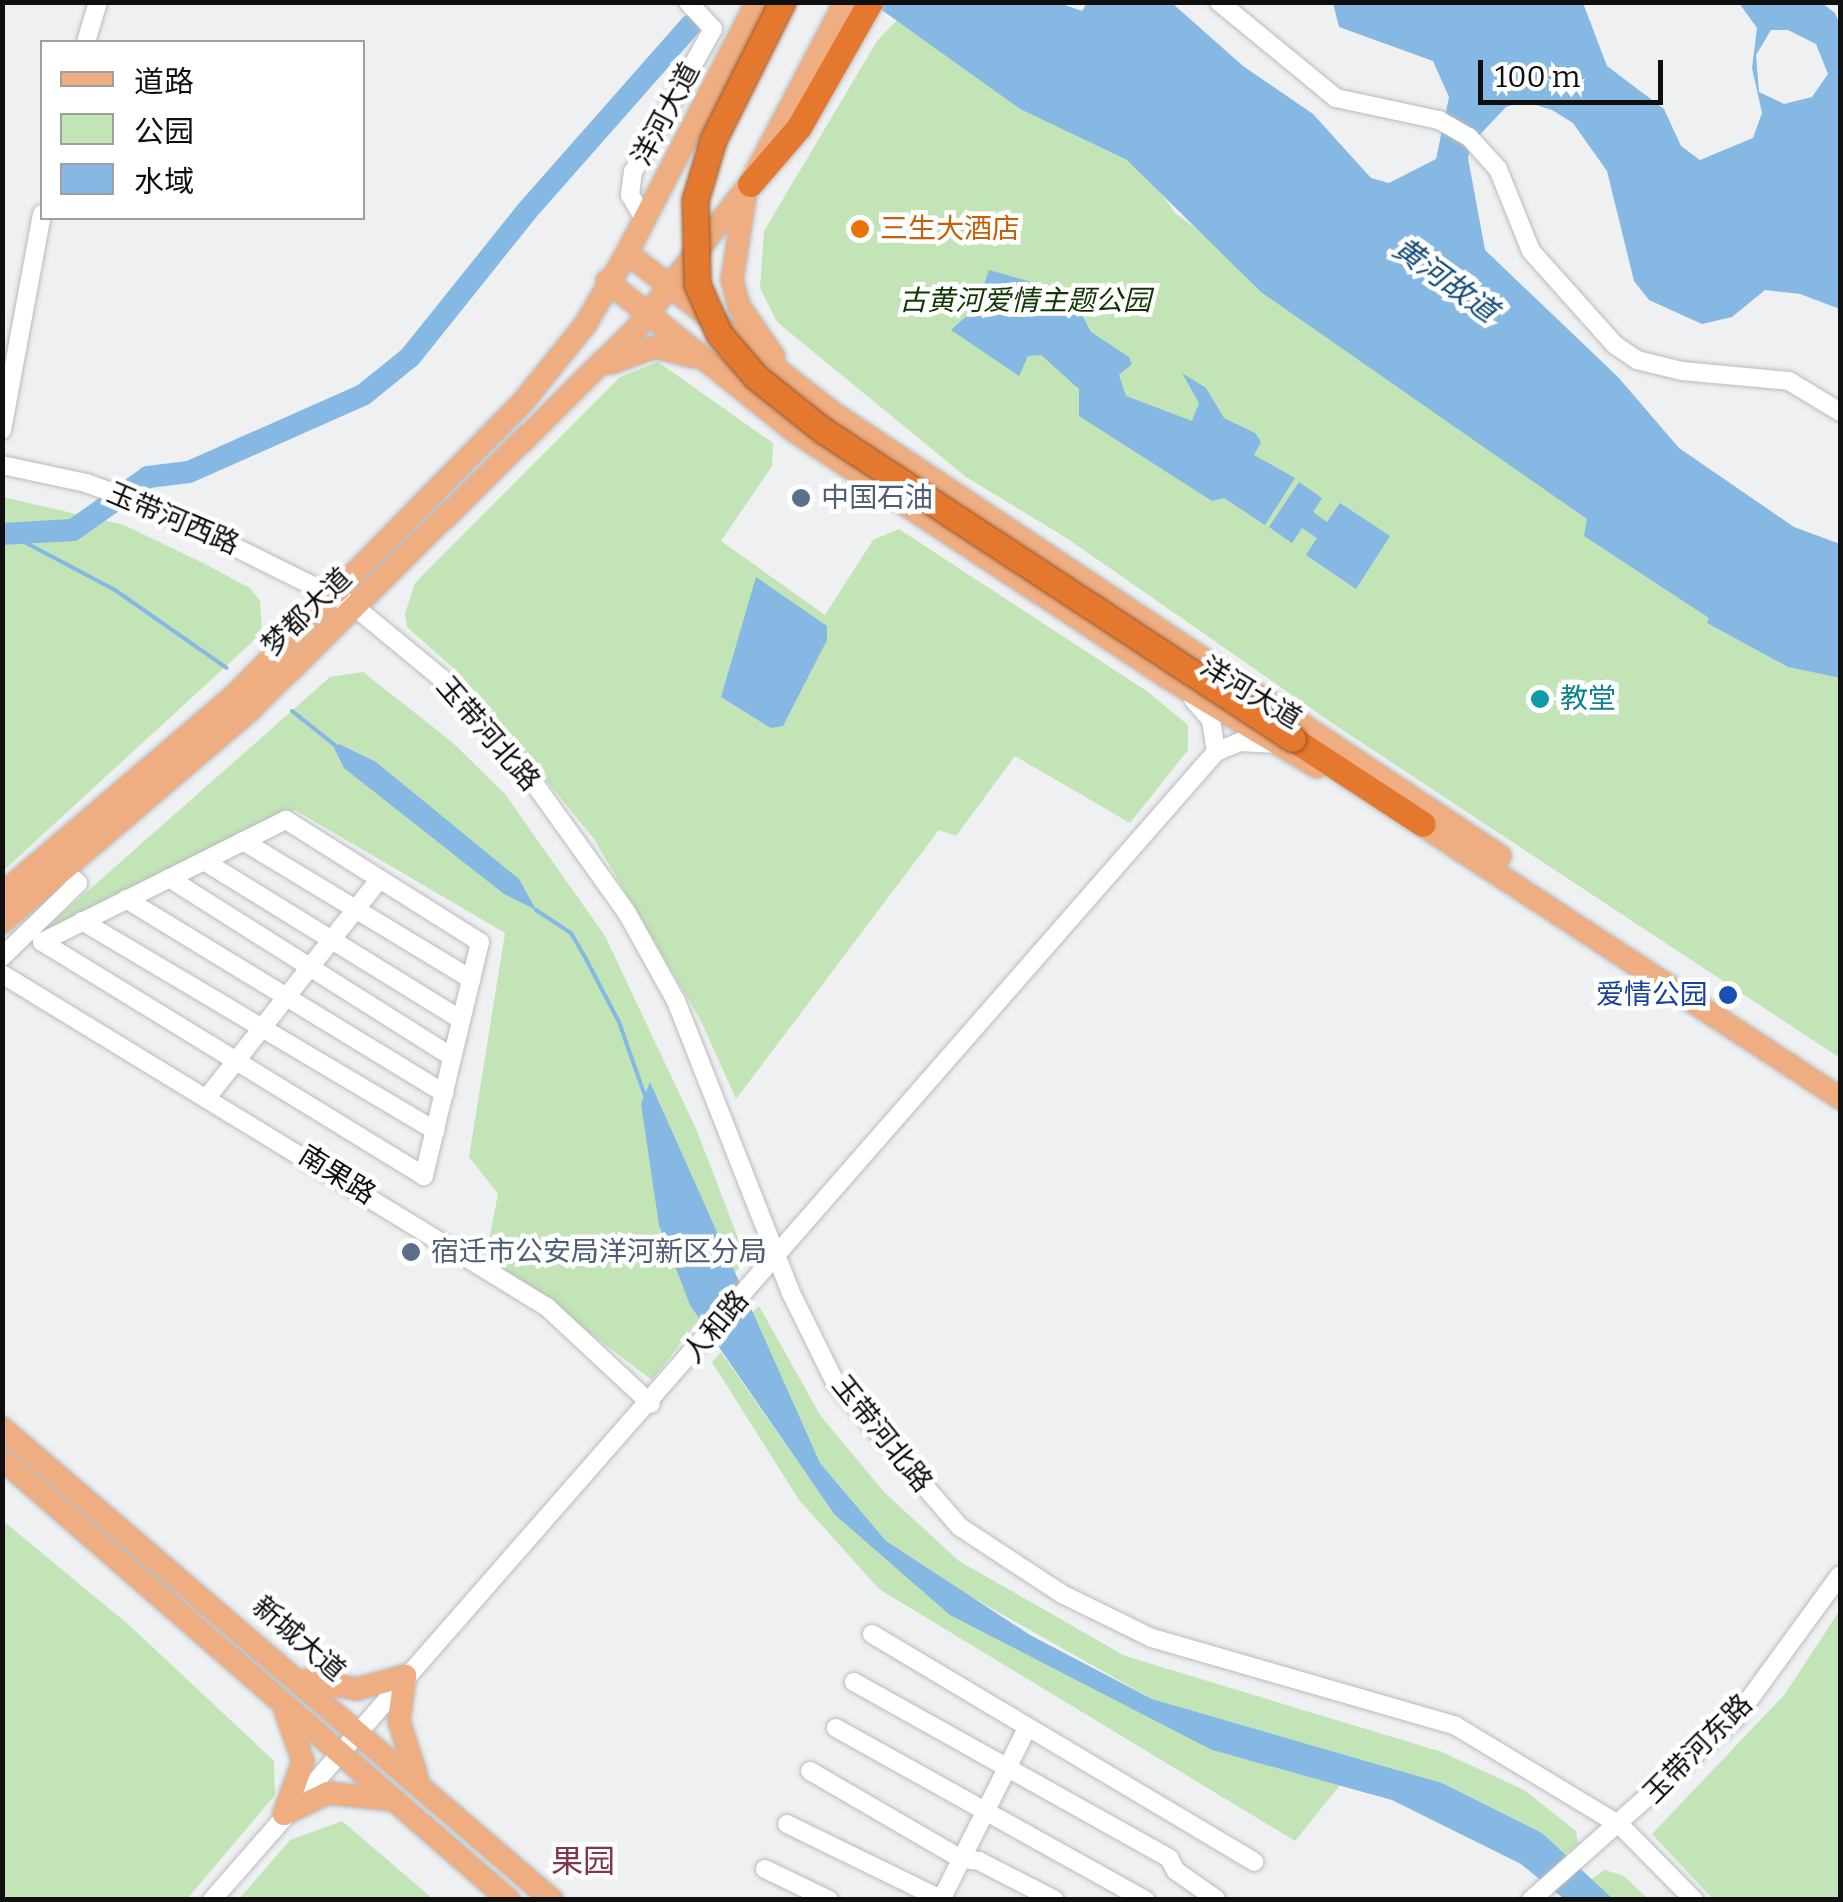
<!DOCTYPE html>
<html>
<head>
<meta charset="utf-8">
<style>
	body { margin:0 }
	#map { position:relative; width:1843px; height:1902px; overflow:hidden; background:#eef0f2; font-family:Bitter,"Noto Sans SC",serif }
	div>[style] { position:absolute }
	[style*='--x'] { left:calc(var(--x)*1px); top:calc(var(--y)*1px); width:calc(var(--w)*1px); rotate:calc(var(--a)*1deg) }
	.green>* { inset:0; background:#c2e4b7 }
	.water>* { inset:0; background:#85b8e3 }
	.stream>* { height:4px; margin:-2px; padding:0 2px; transform-origin:2px; border-radius:2px; background:#85b8e3 }
	.river>* { height:22px; margin:-11px; padding:0 11px; transform-origin:11px; border-radius:11px; background:#85b8e3 }
	.roads { filter:drop-shadow(0 0 2px #b9bbbd) drop-shadow(0 0 2px #b9bbbd) }
	.minor>* { height:18px; margin:-9px; padding:0 9px; transform-origin:9px; border-radius:9px; background:#fff }
	.major>* { height:22px; margin:-11px; padding:0 11px; transform-origin:11px; border-radius:11px; background:#eeae82 }
	.highway>* { height:25px; margin:-12.5px; padding:0 12.5px; transform-origin:12.5px; border-radius:12.5px; background:#e3782e }
	.bridges { filter:drop-shadow(0 0 2px #995324) drop-shadow(0 0 2px #995324) }
	.highway-bridge>* { height:25px; margin:-12.5px; padding:0 12.5px; transform-origin:12.5px; border-radius:12.5px; background:#e3782e }
	.dots>* { width:28px; height:28px; translate:-50% -50%; box-sizing:border-box; border:5px solid #fff; border-radius:50% }
	span { translate:-50% -50%; white-space:nowrap; text-align:center; line-height:1.15; -webkit-text-stroke:9px #fff; paint-order:stroke }
	.street-label { font-size:28px; color:#0f0f10 }
	.food-label { font-size:28px; color:#c56008 }
	.left { translate:0 -50%; text-align:left }
	.park-label { font-size:28px; color:#123601; font-style:italic }
	.service-label { font-size:28px; color:#4e5e75 }
	.culture-label { font-size:28px; color:#0d838f }
	.transit-label { font-size:28px; color:#164399 }
	.right { translate:-100% -50%; text-align:right }
	.water-label { font-size:30px; color:#124d76; font-style:italic }
	.quarter-label { font-size:32px; color:#7f384b }
	.frame { position:absolute; inset:0; border:5px solid #0f0f10; pointer-events:none }
	.legend { position:absolute; left:40px; top:40px; width:325px; height:180px; box-sizing:border-box; background:#fff; border:2px solid #9f9f9f; margin:0; padding:12px 18px; list-style:none; font-size:30px; color:#0f0f10 }
	.legend li { display:flex; align-items:center; gap:20px; height:50px }
	.legend b { width:50px; border:2px solid #9f9f9f }
	.scale { position:absolute; left:1478px; top:60px; width:185px; height:45px; box-sizing:border-box; border:5px solid #0f0f10; border-top:0; padding-left:12px; font-size:30px; line-height:35px; white-space:nowrap; color:#0f0f10; -webkit-text-stroke:8px #fff; paint-order:stroke }
</style>
</head>
<body>
<div id="map">
	<div class="green">
		<div style="clip-path:polygon(897px 20px,1020px 109px,1127px 160px,1151px 179px,1175px 213px,1588px 519px,1585px 536px,1710px 618px,1707px 623px,1788px 667px,1840px 678px,1840px 1058px,1335px 725px,1068px 539px,966px 477px,777px 322px,760px 288px,764px 231px,877px 41px)"></div>
		<div style="clip-path:polygon(658px 362px,773px 443px,772px 466px,721px 541px,825px 615px,873px 540px,899px 529px,1148px 692px,1188px 725px,1188px 750px,1130px 823px,1015px 756px,956px 836px,939px 830px,736px 1099px,700px 1019px,594px 839px,460px 674px,407px 627px,405px 614px,415px 583px,620px 377px)"></div>
		<div style="clip-path:polygon(3px 497px,124px 525px,205px 564px,250px 588px,260px 601px,262px 633px,3px 871px)"></div>
		<div style="clip-path:polygon(363px 672px,452px 742px,505px 794px,605px 936px,697px 1131px,746px 1259px,652px 1380px,486px 1255px,498px 1194px,469px 1157px,505px 933px,295px 810px,38px 935px,330px 677px)"></div>
		<div style="clip-path:polygon(759px 1306px,820px 1415px,885px 1493px,959px 1561px,1125px 1656px,1442px 1752px,1524px 1790px,1576px 1831px,1578px 1845px,1564px 1854px,1542px 1833px,1442px 1783px,1152px 1699px,938px 1578px,886px 1541px,820px 1463px,750px 1315px)"></div>
		<div style="clip-path:polygon(721px 1352px,834px 1514px,1212px 1750px,1340px 1785px,1295px 1841px,879px 1589px,799px 1500px,712px 1362px)"></div>
		<div style="clip-path:polygon(2px 1520px,129px 1625px,274px 1761px,275px 1795px,187px 1899px,3px 1899px)"></div>
		<div style="clip-path:polygon(1840px 1610px,1840px 1899px,1713px 1899px,1652px 1834px,1785px 1694px)"></div>
		<div style="clip-path:polygon(342px 1821px,433px 1899px,239px 1899px,290px 1840px)"></div>
		<div style="clip-path:polygon(1605px 1870px,1624px 1876px,1648px 1899px,1613px 1899px,1591px 1879px)"></div>
	</div>
	<div class="water">
		<div style="clip-path:polygon(evenodd,1056px 2px,1082px 11px,1087px 3px,1172px 3px,1243px 66px,1313px 114px,1371px 178px,1389px 183px,1436px 159px,1449px 97px,1433px 61px,1339px 27px,1333px 3px,1583px 3px,1607px 66px,1664px 109px,1681px 146px,1700px 160px,1753px 138px,1762px 113px,1752px 68px,1757px 28px,1739px 3px,1822px 3px,1835px 13px,1840px 25px,1840px 309px,1800px 294px,1765px 290px,1732px 317px,1702px 324px,1649px 300px,1634px 281px,1607px 171px,1573px 123px,1552px 110px,1523px 101px,1506px 107px,1472px 143px,1468px 158px,1485px 250px,1618px 377px,1679px 448px,1794px 527px,1840px 544px,1840px 678px,1788px 667px,1707px 623px,1709px 618px,1584px 536px,1587px 519px,1261px 292px,1127px 160px,1020px 109px,872px 3px,1056px 2px,1771px 30px,1788px 30px,1816px 44px,1828px 74px,1812px 97px,1784px 104px,1759px 92px,1756px 55px,1771px 30px)"></div>
		<div style="clip-path:polygon(989px 270px,1070px 293px,1091px 332px,1129px 357px,1132px 364px,1119px 375px,1126px 396px,1192px 421px,1199px 403px,1182px 373px,1206px 388px,1224px 418px,1255px 433px,1261px 442px,1254px 455px,1295px 478px,1265px 525px,1224px 498px,1212px 501px,1079px 416px,1079px 389px,1041px 355px,1028px 356px,1019px 376px,951px 330px,976px 308px)"></div>
		<div style="clip-path:polygon(1299px 482px,1322px 498px,1313px 512px,1327px 522px,1340px 503px,1390px 536px,1356px 589px,1306px 555px,1317px 538px,1302px 528px,1292px 543px,1269px 527px)"></div>
		<div style="clip-path:polygon(756px 577px,827px 626px,827px 640px,783px 726px,771px 728px,721px 697px)"></div>
		<div style="clip-path:polygon(339px 744px,376px 762px,519px 879px,536px 910px,504px 894px,344px 768px,334px 748px)"></div>
		<div style="clip-path:polygon(650px 1082px,820px 1463px,886px 1541px,1030px 1635px,1152px 1699px,1442px 1783px,1542px 1833px,1613px 1899px,1564px 1899px,1521px 1864px,1392px 1800px,1212px 1750px,950px 1615px,834px 1514px,690px 1305px,659px 1225px,641px 1104px)"></div>
	</div>
	<div class="stream">
		<div style="--x:13;--y:536;--w:115;--a:27.9"></div>
		<div style="--x:115;--y:590;--w:136;--a:34.9"></div>
		<div style="--x:292;--y:711;--w:56;--a:38.5"></div>
		<div style="--x:536;--y:910;--w:42;--a:33.3"></div>
		<div style="--x:571;--y:933;--w:30;--a:60"></div>
		<div style="--x:586;--y:959;--w:71;--a:62.4"></div>
		<div style="--x:619;--y:1022;--w:78;--a:70.6"></div>
	</div>
	<div class="river">
		<div style="--x:2;--y:534;--w:71;--a:-3.2"></div>
		<div style="--x:73;--y:530;--w:92;--a:-35.2"></div>
		<div style="--x:148;--y:477;--w:41;--a:-7"></div>
		<div style="--x:189;--y:472;--w:190;--a:-23.9"></div>
		<div style="--x:363;--y:395;--w:60;--a:-39"></div>
		<div style="--x:410;--y:357;--w:186;--a:-51.3"></div>
		<div style="--x:526;--y:212;--w:248;--a:-48.6"></div>
	</div>
	<div class="roads">
		<div class="minor">
			<div style="--x:1219;--y:2;--w:151;--a:39.4"></div>
			<div style="--x:1336;--y:98;--w:105;--a:12.1"></div>
			<div style="--x:1439;--y:120;--w:34;--a:30"></div>
			<div style="--x:1469;--y:137;--w:43;--a:47.8"></div>
			<div style="--x:1498;--y:169;--w:88;--a:68.1"></div>
			<div style="--x:1531;--y:251;--w:126;--a:48.2"></div>
			<div style="--x:1615;--y:345;--w:27;--a:34"></div>
			<div style="--x:1637;--y:360;--w:46;--a:13.7"></div>
			<div style="--x:1682;--y:371;--w:107;--a:5.3"></div>
			<div style="--x:1789;--y:381;--w:60;--a:31.3"></div>
			<div style="--x:86;--y:42;--w:42;--a:-73.3"></div>
			<div style="--x:644;--y:219;--w:28;--a:-120"></div>
			<div style="--x:630;--y:195;--w:23;--a:-83"></div>
			<div style="--x:633;--y:172;--w:164;--a:-60.8"></div>
			<div style="--x:713;--y:29;--w:37;--a:-133"></div>
			<div style="--x:2;--y:430;--w:220;--a:-79.5"></div>
			<div style="--x:2;--y:465;--w:86;--a:12.1"></div>
			<div style="--x:86;--y:483;--w:79;--a:20"></div>
			<div style="--x:160;--y:510;--w:218;--a:26.4"></div>
			<div style="--x:355;--y:607;--w:110;--a:39.5"></div>
			<div style="--x:440;--y:677;--w:125;--a:47.6"></div>
			<div style="--x:524;--y:769;--w:177;--a:54.4"></div>
			<div style="--x:627;--y:913;--w:101;--a:60.9"></div>
			<div style="--x:676;--y:1001;--w:312;--a:68.5"></div>
			<div style="--x:790;--y:1291;--w:104;--a:63.7"></div>
			<div style="--x:836;--y:1384;--w:189;--a:49.1"></div>
			<div style="--x:960;--y:1527;--w:122;--a:33.3"></div>
			<div style="--x:1062;--y:1594;--w:100;--a:26.1"></div>
			<div style="--x:1152;--y:1638;--w:316;--a:16.1"></div>
			<div style="--x:1456;--y:1726;--w:193;--a:31.2"></div>
			<div style="--x:1621;--y:1826;--w:104;--a:45.4"></div>
			<div style="--x:1193;--y:699;--w:28;--a:49"></div>
			<div style="--x:1211;--y:720;--w:32;--a:81"></div>
			<div style="--x:1216;--y:752;--w:26;--a:-23"></div>
			<div style="--x:1240;--y:742;--w:33;--a:3"></div>
			<div style="--x:286;--y:820;--w:229;--a:32.2"></div>
			<div style="--x:480;--y:942;--w:241;--a:103.5"></div>
			<div style="--x:424;--y:1176;--w:448;--a:-148.5"></div>
			<div style="--x:42;--y:942;--w:273;--a:-26.6"></div>
			<div style="--x:243;--y:841;--w:267;--a:31.2"></div>
			<div style="--x:204;--y:861;--w:302;--a:31.7"></div>
			<div style="--x:169;--y:878;--w:335;--a:32.3"></div>
			<div style="--x:126;--y:899;--w:373;--a:31.4"></div>
			<div style="--x:82;--y:921;--w:411;--a:30.7"></div>
			<div style="--x:2;--y:957;--w:106;--a:-44.2"></div>
			<div style="--x:78;--y:883;--w:23;--a:-139"></div>
			<div style="--x:2;--y:974;--w:639;--a:31.43"></div>
			<div style="--x:547;--y:1307;--w:142;--a:43"></div>
			<div style="--x:209;--y:1095;--w:271;--a:-51.7"></div>
			<div style="--x:872;--y:1634;--w:445;--a:30.8"></div>
			<div style="--x:854;--y:1682;--w:361;--a:29.2"></div>
			<div style="--x:1169;--y:1858;--w:15;--a:62"></div>
			<div style="--x:1176;--y:1871;--w:49;--a:35"></div>
			<div style="--x:836;--y:1728;--w:354;--a:29.1"></div>
			<div style="--x:810;--y:1771;--w:175;--a:30.2"></div>
			<div style="--x:961;--y:1859;--w:18;--a:6"></div>
			<div style="--x:979;--y:1861;--w:85;--a:27.2"></div>
			<div style="--x:787;--y:1824;--w:174;--a:26"></div>
			<div style="--x:765;--y:1869;--w:71;--a:25.8"></div>
			<div style="--x:212;--y:1900;--w:1525;--a:-48.83"></div>
			<div style="--x:941;--y:1900;--w:192;--a:-63.4"></div>
			<div style="--x:1531;--y:1900;--w:273;--a:-41.6"></div>
			<div style="--x:1735;--y:1719;--w:178;--a:-53.9"></div>
		</div>
		<div class="major">
			<div style="--x:745;--y:197;--w:84;--a:98.9"></div>
			<div style="--x:732;--y:280;--w:27;--a:75"></div>
			<div style="--x:739;--y:306;--w:62;--a:55.5"></div>
			<div style="--x:627;--y:253;--w:261;--a:37.8"></div>
			<div style="--x:833;--y:413;--w:801;--a:33.59"></div>
			<div style="--x:607;--y:281;--w:240;--a:38.7"></div>
			<div style="--x:794;--y:431;--w:445;--a:33.4"></div>
			<div style="--x:1165;--y:676;--w:177;--a:30.9"></div>
			<div style="--x:611;--y:363;--w:47;--a:-20"></div>
			<div style="--x:655;--y:347;--w:40;--a:14.4"></div>
			<div style="--x:1407;--y:815;--w:517;--a:33.17"></div>
			<div style="--x:2;--y:894;--w:308;--a:-40.5"></div>
			<div style="--x:236;--y:694;--w:409;--a:-45.5"></div>
			<div style="--x:523;--y:402;--w:99;--a:-51.2"></div>
			<div style="--x:585;--y:325;--w:83;--a:-59.7"></div>
			<div style="--x:627;--y:253;--w:283;--a:-62.6"></div>
			<div style="--x:2;--y:922;--w:328;--a:-40.5"></div>
			<div style="--x:251;--y:709;--w:542;--a:-44.63"></div>
			<div style="--x:637;--y:328;--w:183;--a:-51.9"></div>
			<div style="--x:750;--y:184;--w:205;--a:-62.4"></div>
			<div style="--x:2;--y:1428;--w:725;--a:40.64"></div>
			<div style="--x:2;--y:1459;--w:672;--a:41.02"></div>
			<div style="--x:405;--y:1676;--w:45;--a:97.6"></div>
			<div style="--x:399;--y:1721;--w:59;--a:72.2"></div>
			<div style="--x:307;--y:1680;--w:51;--a:10.2"></div>
			<div style="--x:357;--y:1689;--w:50;--a:-15.2"></div>
			<div style="--x:284;--y:1814;--w:56;--a:-70.3"></div>
			<div style="--x:303;--y:1761;--w:54;--a:-109.4"></div>
			<div style="--x:284;--y:1814;--w:49;--a:-25.5"></div>
			<div style="--x:328;--y:1793;--w:67;--a:6"></div>
		</div>
		<div class="highway">
			<div style="--x:750;--y:184;--w:75;--a:-49.3"></div>
			<div style="--x:799;--y:127;--w:144;--a:-60.4"></div>
			<div style="--x:1293;--y:739;--w:155;--a:33.2"></div>
		</div>
	</div>
	<div class="bridges">
		<div class="highway-bridge">
			<div style="--x:782;--y:2;--w:154;--a:116.6"></div>
			<div style="--x:713;--y:140;--w:63;--a:106.7"></div>
			<div style="--x:695;--y:200;--w:84;--a:88.6"></div>
			<div style="--x:697;--y:284;--w:55;--a:66.3"></div>
			<div style="--x:719;--y:334;--w:57;--a:49.3"></div>
			<div style="--x:756;--y:377;--w:87;--a:38.5"></div>
			<div style="--x:824;--y:431;--w:561;--a:33.29"></div>
		</div>
	</div>
	<div class="dots">
		<div style="left:860px;top:229px;background:#e8710a"></div>
		<div style="left:801px;top:498px;background:#5c6f8a"></div>
		<div style="left:1540px;top:699px;background:#0f9aa8"></div>
		<div style="left:1728px;top:995px;background:#1a4fb4"></div>
		<div style="left:411px;top:1252px;background:#5c6f8a"></div>
	</div>
	<div class="street-label">
		<span style="left:666px;top:114px;rotate:-62deg">洋河大道</span>
		<span style="left:173px;top:519px;rotate:23deg">玉带河西路</span>
		<span style="left:307px;top:612px;rotate:-44deg">梦都大道</span>
		<span style="left:1251px;top:693px;rotate:31deg">洋河大道</span>
		<span style="left:488px;top:734px;rotate:49deg">玉带河北路</span>
		<span style="left:337px;top:1175px;rotate:32deg">南果路</span>
		<span style="left:716px;top:1327px;rotate:-50deg">人和路</span>
		<span style="left:882px;top:1434px;rotate:51deg">玉带河北路</span>
		<span style="left:299px;top:1639px;rotate:41deg">新城大道</span>
		<span style="left:1698px;top:1749px;rotate:-45deg">玉带河东路</span>
	</div>
	<div class="food-label">
		<span class="left" style="left:880px;top:229px">三生大酒店</span>
	</div>
	<div class="park-label">
		<span style="left:1025px;top:301px">古黄河爱情主题公园</span>
	</div>
	<div class="service-label">
		<span class="left" style="left:821px;top:498px">中国石油</span>
		<span class="left" style="left:431px;top:1252px">宿迁市公安局洋河新区分局</span>
	</div>
	<div class="culture-label">
		<span class="left" style="left:1560px;top:699px">教堂</span>
	</div>
	<div class="transit-label">
		<span class="right" style="left:1708px;top:995px">爱情公园</span>
	</div>
	<div class="water-label">
		<span style="left:1445px;top:280px;rotate:36deg">黄河故道</span>
	</div>
	<div class="quarter-label">
		<span style="left:583px;top:1861px">果园</span>
	</div>
	<div class="frame"></div>
	<ul class="legend">
	<li><b style="height:12px;background:#eeae82"></b>道路</li>
	<li><b style="height:28px;background:#c2e4b7"></b>公园</li>
	<li><b style="height:28px;background:#85b8e3"></b>水域</li>
	</ul>
	<div class="scale">100 m</div>
</div>
</body>
</html>
